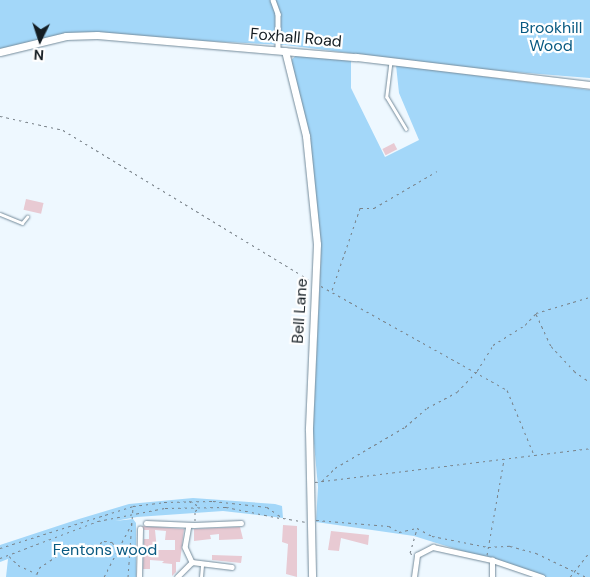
<!DOCTYPE html>
<html>
<head>
<meta charset="utf-8">
<style>
	body { margin:0 }
	#map { position:relative; width:590px; height:577px; overflow:hidden; background:#eef8ff; font-family:"DM Sans",sans-serif }
	div>[style] { position:absolute }
	[style*='--x'] { left:calc(var(--x)*1px); top:calc(var(--y)*1px); width:calc(var(--w)*1px); rotate:calc(var(--a)*1deg) }
	.green>* { inset:0; background:#a3d7f9 }
	.building>* { inset:0; background:#e8cad3; transform-origin:0 0 }
	.path>* { height:1px; margin-top:-0.5px; transform-origin:0; background:repeating-linear-gradient(90deg,#798289 0 2.5px,transparent 0 6.5px) }
	.roads { filter:drop-shadow(0 0 1px #748b9b) drop-shadow(0 0 1px #748b9b) }
	.lane>* { height:2.5px; margin:-1.25px; padding:0 1.25px; transform-origin:1.25px; border-radius:1.25px; background:#fff }
	.street>* { height:4.5px; margin:-2.25px; padding:0 2.25px; transform-origin:2.25px; border-radius:2.25px; background:#fff }
	.secondary>* { height:7px; margin:-3.5px; padding:0 3.5px; transform-origin:3.5px; border-radius:3.5px; background:#fff }
	span { translate:-50% -50%; white-space:nowrap; text-align:center; line-height:1.15; -webkit-text-stroke:4.5px #fff; paint-order:stroke }
	.park-label { font-size:16px; color:#095a82 }
	.street-label { font-size:16px; color:#141d23 }
	.north { position:absolute; left:15px; top:15px; width:50px; height:50px; -webkit-text-stroke:4px #fff; paint-order:stroke; rotate:184deg; font-size:14px; font-weight:700; line-height:20px; text-align:center; color:#141d23 }
	.north::after { content:''; display:block; margin:auto; width:18px; height:22px; background:#141d23; clip-path:polygon(50% 0,100% 100%,50% 72%,0 100%) }
</style>
</head>
<body>
<div id="map">
	<div class="green">
		<div style="clip-path:polygon(0 0,590px 0,590px 78px,477px 69px,285px 45px,101px 36px,47px 38px,0 50px)"></div>
		<div style="clip-path:polygon(298px 54px,351px 60px,351px 88px,385px 157px,419px 140px,399px 93px,396px 65px,590px 90px,590px 577px,545px 577px,414px 536px,316px 522px,318px 487px,313px 432px,321px 253px,309px 133px,291px 65px,292px 59px)"></div>
		<div style="clip-path:polygon(193px 498px,275px 504px,282px 506px,283px 518px,223px 511px,137px 517px,115px 521px,133px 519px,136px 523px,136px 577px,6px 577px,8px 559px,0 562px,0 545px,79px 519px,129px 504px)"></div>
	</div>
	<div class="building">
		<div style="left:394px;top:143px;width:7px;height:13px;rotate:63deg"></div>
		<div style="left:26px;top:199px;width:18px;height:11px;rotate:13deg"></div>
		<div style="clip-path:polygon(283px 525px,297px 526px,297px 577px,286px 574px,288px 544px,282px 542px)"></div>
		<div style="clip-path:polygon(evenodd,142px 526px,184px 529px,180px 562px,176px 562px,176px 572px,172px 576px,172px 564px,162px 563px,164px 561px,150px 560px,150px 569px,143px 569px,144px 539px,149px 539px,149px 530px,144px 530px,142px 526px,155px 530px,166px 531px,165px 540px,175px 540px,175px 550px,157px 550px,155px 530px)"></div>
		<div style="clip-path:polygon(240px 527px,243px 539px,219px 540px,219px 534px,210px 535px,211px 539px,194px 541px,194px 529px)"></div>
		<div style="clip-path:polygon(331px 531px,369px 535px,368px 545px,341px 538px,339px 551px,328px 550px)"></div>
		<div style="clip-path:polygon(212px 555px,242px 556px,241px 563px,212px 560px)"></div>
	</div>
	<div class="path">
		<div style="--x:0;--y:116;--w:65;--a:12.5"></div>
		<div style="--x:63;--y:130;--w:287;--a:31.3"></div>
		<div style="--x:321;--y:286;--w:213;--a:29.2"></div>
		<div style="--x:507;--y:390;--w:70;--a:67.4"></div>
		<div style="--x:332;--y:290;--w:87;--a:-71.1"></div>
		<div style="--x:360;--y:208;--w:14;--a:0"></div>
		<div style="--x:374;--y:208;--w:73;--a:-30.4"></div>
		<div style="--x:536;--y:314;--w:35;--a:65"></div>
		<div style="--x:551;--y:346;--w:34;--a:47"></div>
		<div style="--x:574;--y:371;--w:19;--a:35"></div>
		<div style="--x:322;--y:481;--w:18;--a:-45"></div>
		<div style="--x:335;--y:468;--w:81;--a:-30.4"></div>
		<div style="--x:405;--y:427;--w:29;--a:-41"></div>
		<div style="--x:427;--y:408;--w:34;--a:-28"></div>
		<div style="--x:457;--y:392;--w:29;--a:-46"></div>
		<div style="--x:477;--y:371;--w:31;--a:-58"></div>
		<div style="--x:493;--y:345;--w:38;--a:-32"></div>
		<div style="--x:525;--y:325;--w:16;--a:-47"></div>
		<div style="--x:536;--y:313;--w:56;--a:-16.5"></div>
		<div style="--x:315;--y:482;--w:277;--a:-7"></div>
		<div style="--x:189;--y:501;--w:11;--a:27"></div>
		<div style="--x:316;--y:520;--w:73;--a:4.7"></div>
		<div style="--x:389;--y:526;--w:12;--a:31"></div>
		<div style="--x:399;--y:532;--w:18;--a:-13"></div>
		<div style="--x:417;--y:528;--w:17;--a:28"></div>
		<div style="--x:432;--y:536;--w:57;--a:11.1"></div>
		<div style="--x:488;--y:547;--w:22;--a:-3"></div>
		<div style="--x:510;--y:546;--w:27;--a:15"></div>
		<div style="--x:536;--y:553;--w:55;--a:25.6"></div>
		<div style="--x:195;--y:521;--w:10;--a:-90"></div>
		<div style="--x:195;--y:511;--w:6;--a:-31"></div>
		<div style="--x:0;--y:548;--w:139;--a:-17.5"></div>
		<div style="--x:133;--y:506;--w:31;--a:-7"></div>
		<div style="--x:164;--y:502;--w:49;--a:-1.2"></div>
		<div style="--x:213;--y:501;--w:54;--a:6.3"></div>
		<div style="--x:267;--y:507;--w:19;--a:35"></div>
		<div style="--x:283;--y:518;--w:22;--a:10"></div>
		<div style="--x:412;--y:554;--w:2;--a:-153"></div>
		<div style="--x:410;--y:553;--w:26;--a:-74"></div>
		<div style="--x:487;--y:555;--w:97;--a:-79.9"></div>
		<div style="--x:9;--y:556;--w:13;--a:45"></div>
		<div style="--x:18;--y:565;--w:21;--a:25"></div>
		<div style="--x:37;--y:574;--w:6;--a:-72"></div>
		<div style="--x:39;--y:568;--w:27;--a:-34"></div>
		<div style="--x:61;--y:553;--w:22;--a:0"></div>
		<div style="--x:83;--y:553;--w:24;--a:-30"></div>
		<div style="--x:104;--y:541;--w:8;--a:7"></div>
		<div style="--x:112;--y:542;--w:10;--a:53"></div>
		<div style="--x:0;--y:558;--w:105;--a:-20.7"></div>
		<div style="--x:98;--y:521;--w:68;--a:-11"></div>
		<div style="--x:165;--y:508;--w:61;--a:-0.9"></div>
		<div style="--x:226;--y:507;--w:55;--a:11.5"></div>
		<div style="--x:104;--y:577;--w:63;--a:-62.6"></div>
		<div style="--x:128;--y:577;--w:70;--a:-85.9"></div>
		<div style="--x:570;--y:577;--w:33;--a:-52"></div>
	</div>
	<div class="roads">
		<div class="lane">
			<div style="--x:391;--y:62;--w:35;--a:97"></div>
			<div style="--x:387;--y:97;--w:37;--a:59"></div>
			<div style="--x:0;--y:214;--w:24;--a:22"></div>
			<div style="--x:22;--y:223;--w:8;--a:-50"></div>
			<div style="--x:201;--y:577;--w:11;--a:-85"></div>
		</div>
		<div class="street">
			<div style="--x:273;--y:0;--w:15;--a:70"></div>
			<div style="--x:278;--y:14;--w:36;--a:90"></div>
			<div style="--x:146;--y:523;--w:48;--a:2.4"></div>
			<div style="--x:194;--y:525;--w:47;--a:-2.4"></div>
			<div style="--x:189;--y:525;--w:22;--a:100"></div>
			<div style="--x:185;--y:547;--w:17;--a:65"></div>
			<div style="--x:139;--y:577;--w:48;--a:-88.8"></div>
			<div style="--x:177;--y:577;--w:21;--a:-45"></div>
			<div style="--x:192;--y:562;--w:40;--a:7.1"></div>
			<div style="--x:414;--y:577;--w:22;--a:-82"></div>
			<div style="--x:417;--y:555;--w:18;--a:-27"></div>
			<div style="--x:433;--y:547;--w:60;--a:12.4"></div>
			<div style="--x:492;--y:560;--w:53;--a:18.8"></div>
			<div style="--x:492;--y:577;--w:17;--a:-90"></div>
		</div>
		<div class="secondary">
			<div style="--x:285;--y:51;--w:88;--a:76.1"></div>
			<div style="--x:306;--y:136;--w:109;--a:84.2"></div>
			<div style="--x:317;--y:244;--w:186;--a:92.5"></div>
			<div style="--x:309;--y:430;--w:147;--a:88.8"></div>
			<div style="--x:0;--y:52;--w:68;--a:-13.6"></div>
			<div style="--x:66;--y:36;--w:31;--a:-2"></div>
			<div style="--x:97;--y:35;--w:260;--a:4.9"></div>
			<div style="--x:356;--y:57;--w:236;--a:6.8"></div>
		</div>
	</div>
	<div class="park-label">
		<span style="left:551px;top:37px">Brookhill<br>Wood</span>
		<span style="left:105px;top:550px">Fentons wood</span>
	</div>
	<div class="street-label">
		<span style="left:296px;top:38px;rotate:5deg">Foxhall Road</span>
		<span style="left:300px;top:311px;rotate:-86deg">Bell Lane</span>
	</div>
	<div class="north">N</div>
</div>
</body>
</html>
